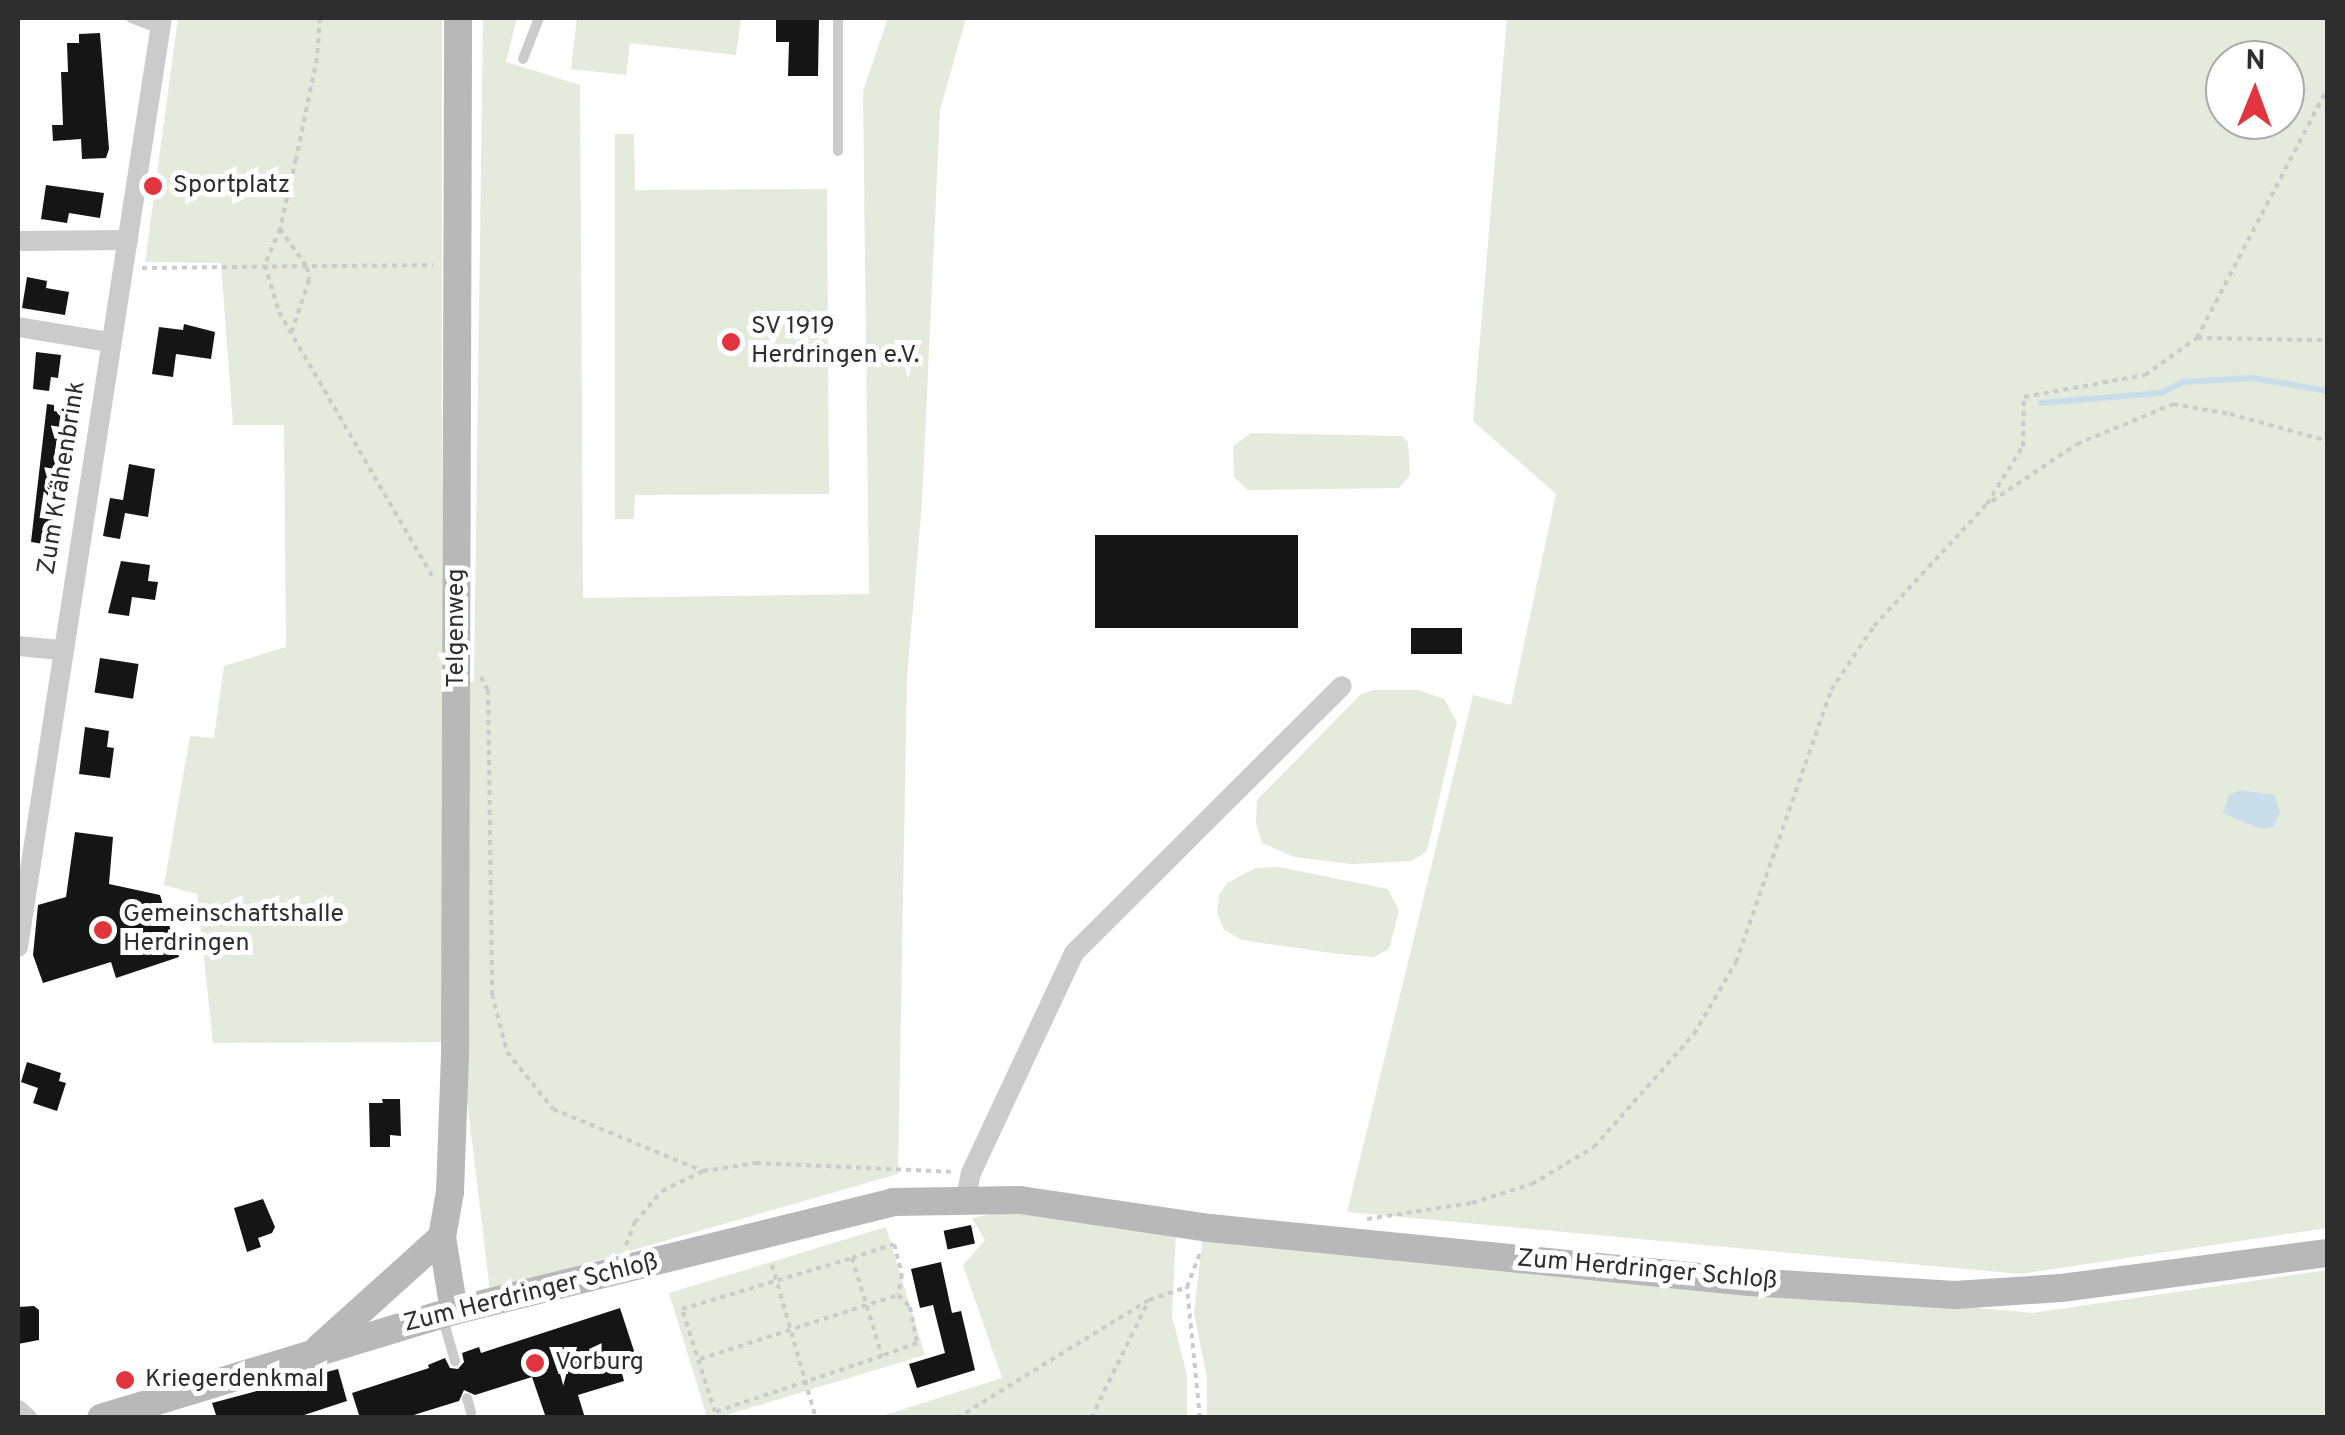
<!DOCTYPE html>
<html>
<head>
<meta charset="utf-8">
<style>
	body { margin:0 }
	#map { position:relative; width:2345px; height:1435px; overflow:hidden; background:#fff; font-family:Overpass,sans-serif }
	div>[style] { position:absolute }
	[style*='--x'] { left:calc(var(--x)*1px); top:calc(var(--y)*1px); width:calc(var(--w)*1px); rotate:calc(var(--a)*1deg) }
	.green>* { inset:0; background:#e4ebdc }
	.water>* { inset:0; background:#c9ddeb }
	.stream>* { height:6px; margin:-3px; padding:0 3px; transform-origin:3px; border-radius:3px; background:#c9ddeb }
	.building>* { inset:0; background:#151515; transform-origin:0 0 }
	.path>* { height:4px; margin-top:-2px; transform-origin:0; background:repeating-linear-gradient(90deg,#cbcbcb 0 5px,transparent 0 10px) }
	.lane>* { height:10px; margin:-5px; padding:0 5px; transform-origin:5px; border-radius:5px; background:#cbcbcb }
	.street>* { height:20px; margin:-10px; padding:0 10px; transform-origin:10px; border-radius:10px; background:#cbcbcb }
	.secondary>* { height:28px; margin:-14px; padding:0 14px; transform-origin:14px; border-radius:14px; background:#b8b8b8 }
	.dots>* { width:28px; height:28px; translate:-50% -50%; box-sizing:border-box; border:5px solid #fff; border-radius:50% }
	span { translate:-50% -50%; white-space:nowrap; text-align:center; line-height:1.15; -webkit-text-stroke:10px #fff; paint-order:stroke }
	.poi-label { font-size:25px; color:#2e2e2e }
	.left { translate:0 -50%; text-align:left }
	.street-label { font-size:25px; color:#2e2e2e }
	.frame { position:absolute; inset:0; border:20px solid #2e2e2e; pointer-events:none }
	.north { position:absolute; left:2205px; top:40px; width:100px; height:100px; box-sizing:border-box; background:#fff; border:2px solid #ababab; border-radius:50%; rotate:1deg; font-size:28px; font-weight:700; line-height:40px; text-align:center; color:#2e2e2e }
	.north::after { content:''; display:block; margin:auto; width:35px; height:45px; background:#e2343f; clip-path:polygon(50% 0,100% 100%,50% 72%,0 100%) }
</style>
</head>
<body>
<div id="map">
	<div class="green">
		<div style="clip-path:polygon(178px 18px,442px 18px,442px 683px,474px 682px,483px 18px,517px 18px,506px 62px,580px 85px,583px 598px,869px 594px,863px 91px,888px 18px,966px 18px,940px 110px,922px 503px,907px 677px,898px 1174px,490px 1291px,460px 1042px,213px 1043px,197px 894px,164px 885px,190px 736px,214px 738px,224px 666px,286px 647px,284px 425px,233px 425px,221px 263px,145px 262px)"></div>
		<div style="clip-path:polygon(577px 18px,741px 18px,736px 55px,630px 43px,626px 75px,571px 69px)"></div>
		<div style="clip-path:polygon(evenodd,1507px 18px,2327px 18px,2327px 1228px,2020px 1274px,1347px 1212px,1473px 695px,1511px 705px,1556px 494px,1473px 421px,1507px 18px,2225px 60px,2285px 60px,2285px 120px,2225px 120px,2225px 60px)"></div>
		<div style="clip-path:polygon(615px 134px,634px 134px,635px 190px,827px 189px,829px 494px,635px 495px,634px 519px,615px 519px)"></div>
		<div style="clip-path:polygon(1251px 433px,1402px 436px,1408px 442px,1410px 475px,1399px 488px,1248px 490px,1234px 477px,1233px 446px)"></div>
		<div style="clip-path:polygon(1373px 690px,1418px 690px,1444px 699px,1457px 722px,1427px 851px,1412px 861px,1352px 864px,1294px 857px,1262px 843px,1256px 824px,1257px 800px,1360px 695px)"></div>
		<div style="clip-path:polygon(1279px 867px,1388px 889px,1399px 911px,1389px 949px,1374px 957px,1338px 954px,1242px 940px,1224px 930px,1217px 913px,1219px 895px,1227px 883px,1255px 868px)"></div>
		<div style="clip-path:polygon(1015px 1210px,1176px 1232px,1172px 1316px,1187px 1375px,1187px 1417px,875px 1418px,1002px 1378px,963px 1265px,985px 1240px,972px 1218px)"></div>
		<div style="clip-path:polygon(886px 1227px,925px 1355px,720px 1417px,707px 1417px,669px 1293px)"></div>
		<div style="clip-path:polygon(1203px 1234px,2032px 1313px,2327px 1270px,2327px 1417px,1207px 1417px,1207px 1378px,1194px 1313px)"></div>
	</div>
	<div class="water">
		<div style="clip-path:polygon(2240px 790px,2274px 795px,2280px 813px,2273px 827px,2260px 829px,2223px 813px,2229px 795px)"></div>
	</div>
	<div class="stream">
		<div style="--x:2041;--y:403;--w:120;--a:-4.8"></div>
		<div style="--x:2161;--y:393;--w:25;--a:-27"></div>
		<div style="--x:2183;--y:382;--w:69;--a:-3.3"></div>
		<div style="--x:2252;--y:378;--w:77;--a:9.7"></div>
	</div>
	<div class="building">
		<div style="clip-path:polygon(776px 18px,819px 18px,818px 76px,788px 76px,789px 42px,776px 42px)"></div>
		<div style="clip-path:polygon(100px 33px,109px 149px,106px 158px,82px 159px,81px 139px,53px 141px,52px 125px,63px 125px,61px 72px,68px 72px,67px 43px,79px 43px,79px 34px)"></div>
		<div style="clip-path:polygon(46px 185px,104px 193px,100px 218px,69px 213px,67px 223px,41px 219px)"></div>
		<div style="clip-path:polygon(27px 277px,47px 281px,46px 288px,69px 292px,65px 315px,22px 308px)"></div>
		<div style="clip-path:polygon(184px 324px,215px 332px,211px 359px,176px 354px,173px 377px,152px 374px,159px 327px,183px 330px)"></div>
		<div style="clip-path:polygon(36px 352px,61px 355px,58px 378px,51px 377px,49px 391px,33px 389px)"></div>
		<div style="clip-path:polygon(47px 404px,54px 405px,54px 411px,71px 414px,65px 450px,55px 449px,56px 505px,50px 545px,31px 542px)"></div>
		<div style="clip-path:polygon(129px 464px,155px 469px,148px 517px,125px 513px,120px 539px,103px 536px,110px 498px,123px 500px)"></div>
		<div style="left:1095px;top:535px;width:203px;height:93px"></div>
		<div style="clip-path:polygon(121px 561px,150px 565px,148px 581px,158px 582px,155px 600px,132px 597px,129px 616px,108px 613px)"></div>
		<div style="left:1462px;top:628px;width:26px;height:51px;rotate:90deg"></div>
		<div style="left:100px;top:658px;width:39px;height:35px;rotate:9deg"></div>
		<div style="clip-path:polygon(85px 727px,109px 731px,107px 747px,114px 748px,110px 778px,79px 774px)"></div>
		<div style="clip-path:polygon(75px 832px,113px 837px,109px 884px,160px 895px,179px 957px,116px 978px,111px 962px,43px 983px,33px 955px,38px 905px,66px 897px)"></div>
		<div style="clip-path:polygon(27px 1062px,61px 1073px,59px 1081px,66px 1083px,57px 1111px,33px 1103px,38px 1088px,21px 1082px)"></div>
		<div style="clip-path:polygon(382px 1099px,400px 1099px,401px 1136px,390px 1135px,390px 1147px,370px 1147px,369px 1103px,383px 1103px)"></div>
		<div style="clip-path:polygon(263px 1199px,275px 1227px,272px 1233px,258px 1238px,261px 1247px,247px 1252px,234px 1208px)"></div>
		<div style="left:971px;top:1225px;width:19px;height:28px;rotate:78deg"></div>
		<div style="clip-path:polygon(941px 1262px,952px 1313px,961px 1311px,975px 1370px,917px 1388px,909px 1364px,945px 1353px,933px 1305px,920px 1308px,911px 1269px)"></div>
		<div style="clip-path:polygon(34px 1306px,39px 1310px,39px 1340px,18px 1344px,18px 1307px)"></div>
		<div style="clip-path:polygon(620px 1308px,636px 1357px,619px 1362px,624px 1381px,578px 1395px,585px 1418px,546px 1418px,532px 1377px,475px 1395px,464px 1390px,459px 1401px,404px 1418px,360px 1418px,352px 1393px,429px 1368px,428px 1365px,445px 1358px,450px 1368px,458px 1369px,464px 1362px,462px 1353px,479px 1347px,481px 1353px)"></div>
		<div style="clip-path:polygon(338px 1369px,347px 1401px,295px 1418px,217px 1418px,212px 1403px)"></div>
	</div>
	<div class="path">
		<div style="--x:320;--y:18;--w:40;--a:94.3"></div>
		<div style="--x:317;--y:58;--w:103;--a:101.7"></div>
		<div style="--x:296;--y:159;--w:72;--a:102.9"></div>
		<div style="--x:280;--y:229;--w:39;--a:113"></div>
		<div style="--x:265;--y:265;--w:49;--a:73.4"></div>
		<div style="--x:279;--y:312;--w:305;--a:59.9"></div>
		<div style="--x:280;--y:229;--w:47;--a:54.6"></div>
		<div style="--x:307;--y:267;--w:13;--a:81"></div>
		<div style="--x:309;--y:280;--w:54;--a:108.4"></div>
		<div style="--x:142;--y:268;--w:291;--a:-0.6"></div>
		<div style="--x:2197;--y:338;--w:131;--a:0.9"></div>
		<div style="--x:1992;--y:501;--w:102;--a:-33.8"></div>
		<div style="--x:2077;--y:444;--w:104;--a:-22.6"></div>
		<div style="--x:2173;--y:404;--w:58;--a:10"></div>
		<div style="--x:2230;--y:414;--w:102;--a:15.4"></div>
		<div style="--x:481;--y:677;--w:15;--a:62"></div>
		<div style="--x:488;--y:690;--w:304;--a:89.2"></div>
		<div style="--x:492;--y:994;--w:60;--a:75.5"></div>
		<div style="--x:507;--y:1052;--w:73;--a:51.1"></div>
		<div style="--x:553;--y:1109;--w:162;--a:22.5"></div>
		<div style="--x:1367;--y:1219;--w:106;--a:-8.7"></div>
		<div style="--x:1472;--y:1203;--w:63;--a:-17.6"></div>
		<div style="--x:1532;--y:1184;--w:72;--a:-30.8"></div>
		<div style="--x:1594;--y:1147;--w:151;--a:-48.5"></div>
		<div style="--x:1694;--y:1034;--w:83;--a:-59.7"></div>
		<div style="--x:1736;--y:962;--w:288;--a:-70.7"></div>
		<div style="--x:1831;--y:690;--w:77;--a:-56.1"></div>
		<div style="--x:1874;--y:626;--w:166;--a:-47.2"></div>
		<div style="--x:1987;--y:504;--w:68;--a:-58.2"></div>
		<div style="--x:2023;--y:446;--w:49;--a:-88.8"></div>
		<div style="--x:2024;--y:397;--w:123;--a:-10.3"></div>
		<div style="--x:2145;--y:375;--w:64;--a:-35.4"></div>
		<div style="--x:2197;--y:338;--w:283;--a:-62.4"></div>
		<div style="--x:626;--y:1245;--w:25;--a:-69"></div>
		<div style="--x:635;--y:1222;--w:41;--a:-48.9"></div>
		<div style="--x:662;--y:1191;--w:46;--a:-26"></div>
		<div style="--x:703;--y:1171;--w:54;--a:-8.6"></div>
		<div style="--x:756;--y:1163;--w:195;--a:2.6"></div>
		<div style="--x:852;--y:1258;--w:102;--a:73"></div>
		<div style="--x:882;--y:1356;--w:176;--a:161.5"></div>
		<div style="--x:715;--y:1412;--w:108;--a:-107.8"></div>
		<div style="--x:682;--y:1309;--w:177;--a:-16.7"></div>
		<div style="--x:852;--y:1258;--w:44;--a:-18.4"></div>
		<div style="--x:894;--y:1244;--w:31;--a:75"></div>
		<div style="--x:902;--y:1274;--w:21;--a:101"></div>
		<div style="--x:898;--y:1295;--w:17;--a:45"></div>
		<div style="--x:910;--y:1307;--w:37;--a:79"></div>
		<div style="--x:917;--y:1343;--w:37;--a:160"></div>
		<div style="--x:772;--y:1265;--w:159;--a:74"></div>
		<div style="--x:700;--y:1359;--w:208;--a:-17.9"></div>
		<div style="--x:957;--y:1418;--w:225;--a:-31.6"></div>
		<div style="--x:1091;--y:1418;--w:131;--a:-63.8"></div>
		<div style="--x:1149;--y:1300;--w:40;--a:-18.9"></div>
		<div style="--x:1200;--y:1418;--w:132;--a:-95.7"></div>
		<div style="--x:1187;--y:1287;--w:39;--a:-69"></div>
	</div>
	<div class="lane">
		<div style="--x:131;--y:18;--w:32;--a:20"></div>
		<div style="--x:838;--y:18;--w:133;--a:90"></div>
		<div style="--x:523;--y:59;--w:44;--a:-68.7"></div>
		<div style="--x:442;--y:1316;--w:47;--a:73.9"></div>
		<div style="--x:467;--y:1398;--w:15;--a:74"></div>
	</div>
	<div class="street">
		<div style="--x:18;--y:241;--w:110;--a:-0.5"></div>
		<div style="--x:18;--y:327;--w:93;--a:9.3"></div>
		<div style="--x:18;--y:646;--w:43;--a:5.3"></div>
		<div style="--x:18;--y:947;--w:940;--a:-81.19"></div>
		<div style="--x:966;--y:1198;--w:25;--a:-79"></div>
		<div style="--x:971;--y:1173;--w:243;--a:-64.9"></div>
		<div style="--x:1074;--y:953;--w:378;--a:-44.9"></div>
		<div style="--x:18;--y:1410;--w:12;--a:42"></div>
	</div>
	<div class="secondary">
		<div style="--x:454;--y:1311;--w:75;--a:-99.2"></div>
		<div style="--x:442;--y:1237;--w:46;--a:-79.9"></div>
		<div style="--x:450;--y:1192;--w:134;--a:-87.9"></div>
		<div style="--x:455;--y:1058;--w:1040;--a:-89.83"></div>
		<div style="--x:320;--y:1347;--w:164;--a:-42"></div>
		<div style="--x:101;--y:1418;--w:369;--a:-16.9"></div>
		<div style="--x:454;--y:1311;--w:452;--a:-13.9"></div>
		<div style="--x:893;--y:1202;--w:127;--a:-0.9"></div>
		<div style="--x:1020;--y:1200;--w:192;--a:8.4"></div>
		<div style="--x:1210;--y:1228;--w:542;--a:5.72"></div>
		<div style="--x:1749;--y:1282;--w:206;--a:3.6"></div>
		<div style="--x:1955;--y:1295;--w:106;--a:-3.8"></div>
		<div style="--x:2061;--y:1288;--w:269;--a:-7.5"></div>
	</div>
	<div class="dots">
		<div style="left:153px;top:186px;background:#e2343f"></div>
		<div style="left:731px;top:342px;background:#e2343f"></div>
		<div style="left:103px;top:930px;background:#e2343f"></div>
		<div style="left:535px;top:1363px;background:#e2343f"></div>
		<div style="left:125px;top:1380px;background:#e2343f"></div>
	</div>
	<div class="poi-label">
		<span class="left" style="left:173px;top:186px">Sportplatz</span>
		<span class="left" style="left:751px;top:342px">SV 1919<br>Herdringen e.V.</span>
		<span class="left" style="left:123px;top:930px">Gemeinschaftshalle<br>Herdringen</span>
		<span class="left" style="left:555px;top:1363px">Vorburg</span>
		<span class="left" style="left:145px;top:1380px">Kriegerdenkmal</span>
	</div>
	<div class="street-label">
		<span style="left:63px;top:478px;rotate:-81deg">Zum Krähenbrink</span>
		<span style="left:457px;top:628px;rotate:-90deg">Telgenweg</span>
		<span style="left:1647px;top:1271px;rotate:5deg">Zum Herdringer Schloß</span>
		<span style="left:531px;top:1294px;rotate:-14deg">Zum Herdringer Schloß</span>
	</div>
	<div class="frame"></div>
	<div class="north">N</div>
</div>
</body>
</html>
